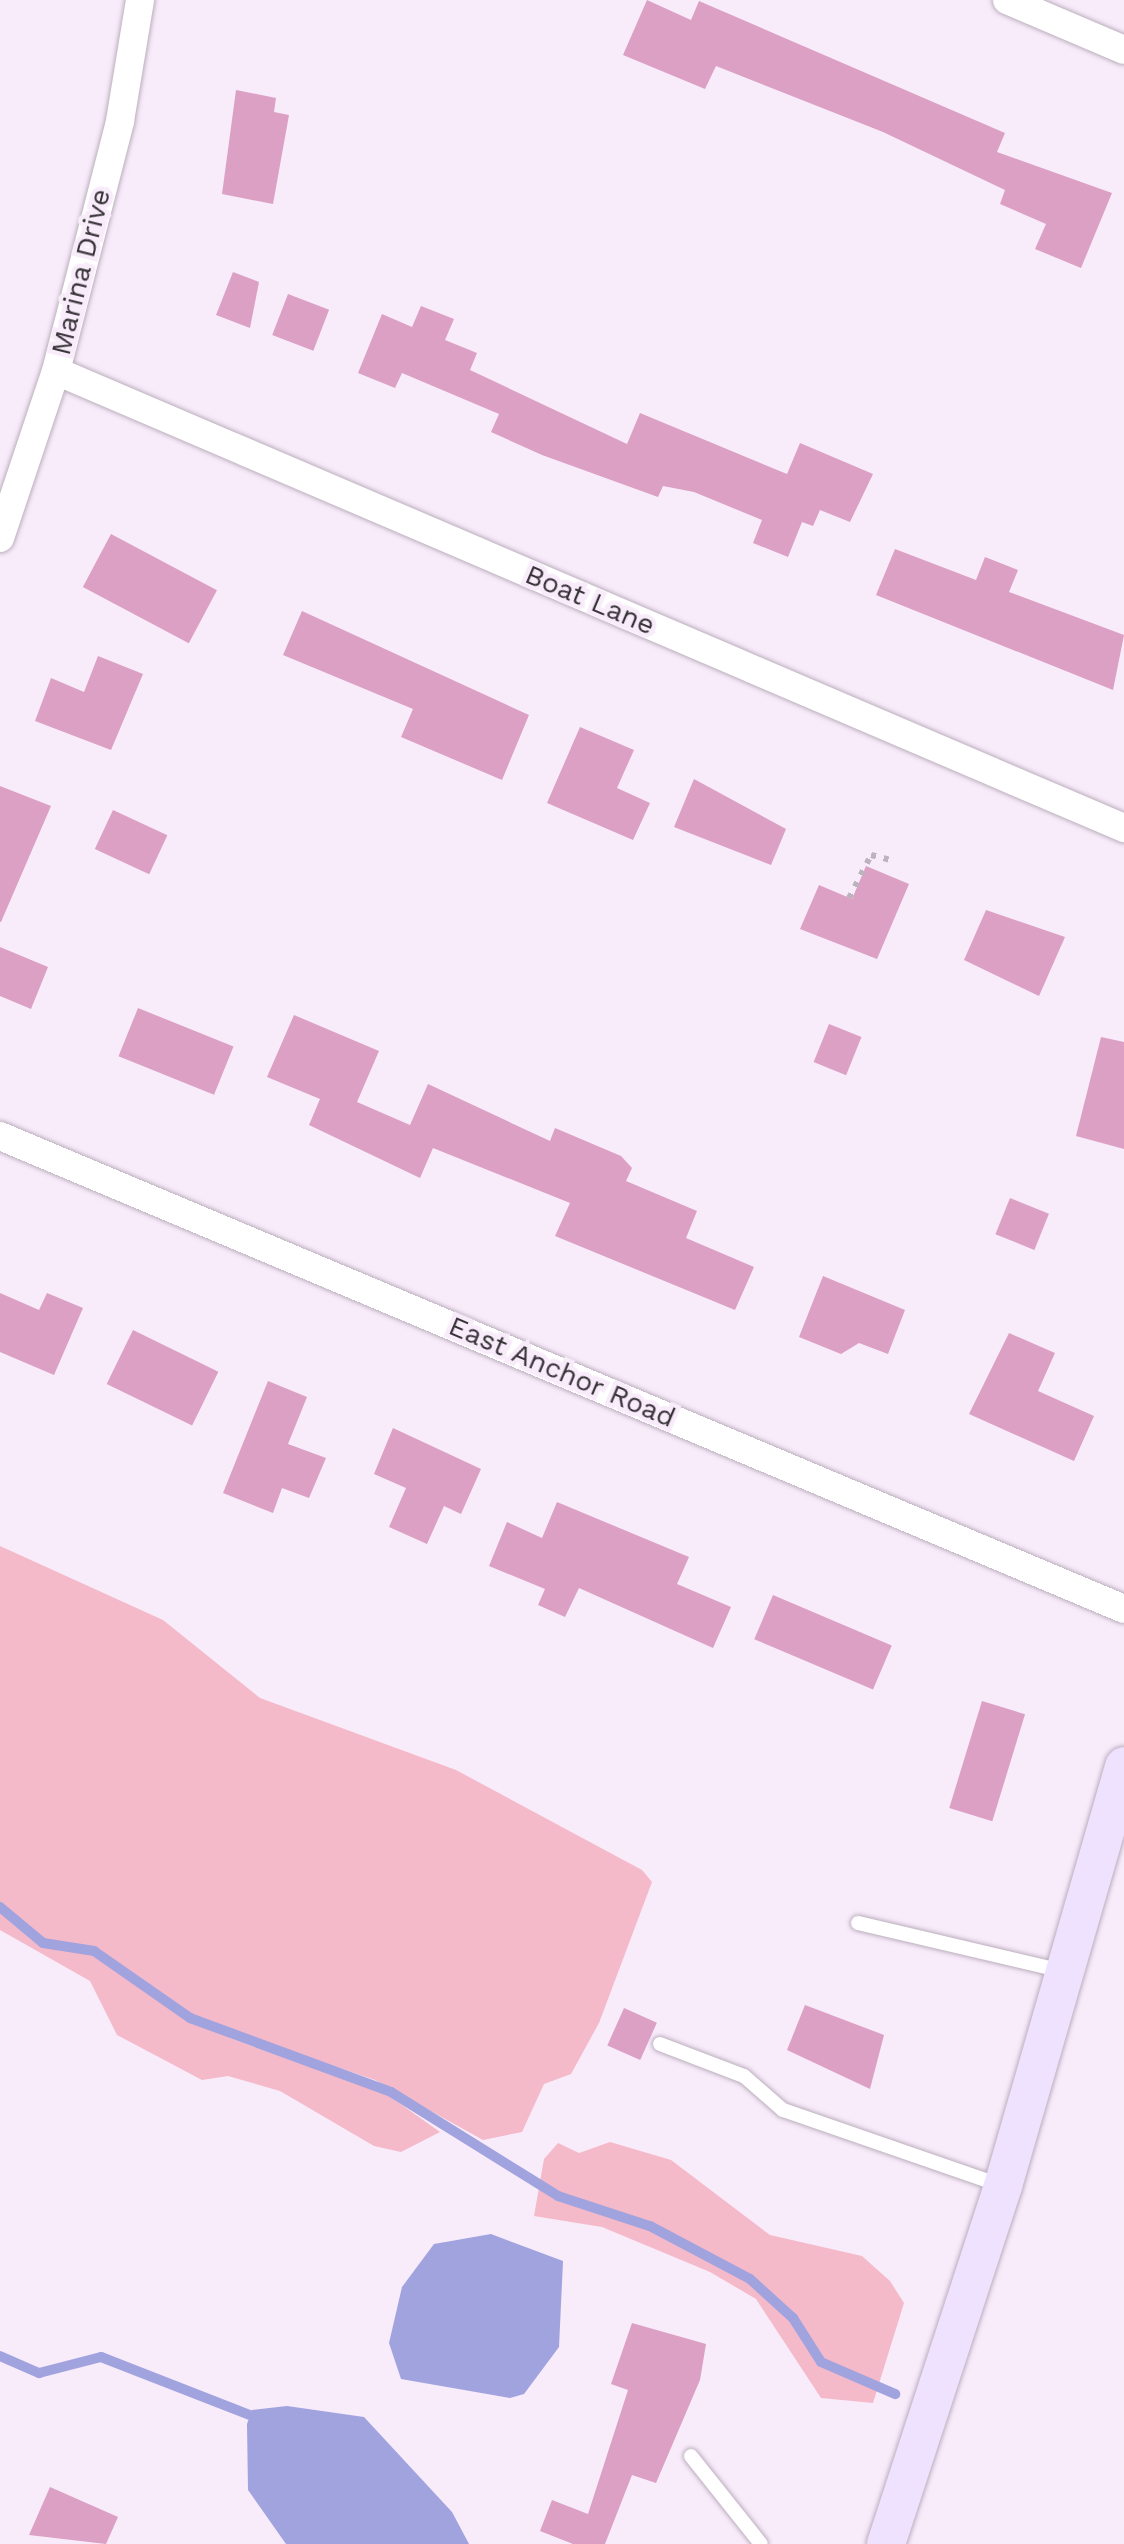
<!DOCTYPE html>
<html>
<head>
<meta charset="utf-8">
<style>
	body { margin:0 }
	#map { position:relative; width:1124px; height:2544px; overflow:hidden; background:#f8ebfa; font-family:"Work Sans",sans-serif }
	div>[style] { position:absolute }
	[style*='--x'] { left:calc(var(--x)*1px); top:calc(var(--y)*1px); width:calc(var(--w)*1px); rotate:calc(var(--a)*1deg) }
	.green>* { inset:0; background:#f5baca }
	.water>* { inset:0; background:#a1a3df }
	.stream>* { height:10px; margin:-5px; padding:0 5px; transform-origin:5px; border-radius:5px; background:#a1a3df }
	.building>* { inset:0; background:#dca0c5; transform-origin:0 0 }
	.path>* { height:6px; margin-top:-3px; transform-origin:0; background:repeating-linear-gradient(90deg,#bdb3bf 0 5px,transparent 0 13px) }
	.roads { filter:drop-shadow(0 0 2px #bbaebd) drop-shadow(0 0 2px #bbaebd) }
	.service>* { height:14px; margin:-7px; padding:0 7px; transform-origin:7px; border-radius:7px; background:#fff }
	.minor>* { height:28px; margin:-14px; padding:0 14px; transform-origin:14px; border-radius:14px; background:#fff }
	.secondary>* { height:38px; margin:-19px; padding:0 19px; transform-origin:19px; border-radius:19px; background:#eee2ff }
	span { translate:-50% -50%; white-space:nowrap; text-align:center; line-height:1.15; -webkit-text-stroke:9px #f8ebfa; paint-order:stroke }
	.street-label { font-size:28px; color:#383339 }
</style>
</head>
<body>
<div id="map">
	<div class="green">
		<div style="clip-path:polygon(0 1546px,163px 1620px,260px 1698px,456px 1770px,642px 1870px,652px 1882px,599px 2023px,571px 2074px,544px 2084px,522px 2132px,483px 2140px,375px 2080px,233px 2032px,230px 2038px,388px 2095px,440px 2132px,401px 2152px,374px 2146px,280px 2091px,228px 2076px,202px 2080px,117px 2035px,90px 1981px,0 1930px)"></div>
		<div style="clip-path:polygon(610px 2142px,671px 2160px,770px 2235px,862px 2256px,890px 2281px,904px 2303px,873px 2403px,821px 2398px,756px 2299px,710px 2272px,602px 2227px,534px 2216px,544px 2159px,558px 2143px,579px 2153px)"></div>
	</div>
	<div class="water">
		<div style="clip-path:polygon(491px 2234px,563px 2261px,559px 2347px,524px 2394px,510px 2398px,401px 2379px,389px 2343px,402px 2287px,434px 2244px)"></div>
		<div style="clip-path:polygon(287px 2406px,364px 2417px,452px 2512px,469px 2544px,286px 2544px,248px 2490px,247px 2424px,252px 2410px)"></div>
	</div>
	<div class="stream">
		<div style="--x:0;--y:1907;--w:56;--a:39.9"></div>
		<div style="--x:43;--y:1943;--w:52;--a:8.9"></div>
		<div style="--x:94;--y:1951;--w:117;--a:34.9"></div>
		<div style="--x:190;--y:2018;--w:214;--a:20.2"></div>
		<div style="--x:391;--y:2092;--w:197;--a:31.9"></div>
		<div style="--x:558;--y:2196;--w:97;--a:18.1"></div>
		<div style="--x:650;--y:2226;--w:113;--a:27.9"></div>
		<div style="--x:750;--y:2279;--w:58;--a:42.2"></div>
		<div style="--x:793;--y:2318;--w:52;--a:57.5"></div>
		<div style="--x:821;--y:2362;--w:81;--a:23.4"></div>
		<div style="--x:0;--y:2356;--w:43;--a:23.6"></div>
		<div style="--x:39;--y:2373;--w:64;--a:-14.5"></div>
		<div style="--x:101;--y:2357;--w:160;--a:21.3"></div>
	</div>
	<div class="building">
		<div style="clip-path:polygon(647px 0,691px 20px,699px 1px,1005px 133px,997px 152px,1112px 193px,1081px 268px,1035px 249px,1046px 224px,1000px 204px,1005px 190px,883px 132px,716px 66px,705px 89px,623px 55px)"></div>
		<div style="clip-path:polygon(236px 90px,276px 98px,274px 112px,289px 115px,273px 204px,222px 194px)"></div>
		<div style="clip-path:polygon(233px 272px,259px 282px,250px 328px,216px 315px)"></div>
		<div style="left:288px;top:294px;width:44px;height:44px;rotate:21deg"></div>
		<div style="clip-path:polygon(421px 306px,454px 319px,445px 340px,477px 353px,470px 370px,627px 444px,640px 413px,787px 474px,800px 443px,873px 474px,850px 522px,820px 510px,813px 526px,802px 522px,788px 557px,753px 543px,762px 520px,694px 492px,663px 486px,658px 497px,542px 455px,491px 432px,499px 414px,402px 373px,395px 388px,358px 373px,382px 314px,412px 327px)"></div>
		<div style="left:111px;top:534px;width:120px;height:60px;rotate:28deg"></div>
		<div style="clip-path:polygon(895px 549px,976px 580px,985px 557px,1018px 570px,1009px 592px,1124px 635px,1113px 690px,876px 595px)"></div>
		<div style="clip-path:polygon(302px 611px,529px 715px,502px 780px,401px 737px,413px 709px,283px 655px)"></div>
		<div style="clip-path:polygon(98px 656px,143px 674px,111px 750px,35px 721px,51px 678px,84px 692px)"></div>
		<div style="clip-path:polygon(580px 727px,634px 750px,617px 788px,650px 803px,633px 840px,547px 803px)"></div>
		<div style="clip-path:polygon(694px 779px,786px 829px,771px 865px,674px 827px)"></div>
		<div style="clip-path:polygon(0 786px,51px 806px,1px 922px,0 922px)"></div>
		<div style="left:113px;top:810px;width:60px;height:43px;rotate:25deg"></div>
		<div style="clip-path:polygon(866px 866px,909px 884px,877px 959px,800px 929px,819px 885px,852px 899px)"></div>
		<div style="clip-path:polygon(986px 910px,1065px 937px,1039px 996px,964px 960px)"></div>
		<div style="clip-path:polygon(0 947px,48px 967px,31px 1009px,0 996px)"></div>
		<div style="left:138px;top:1008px;width:103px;height:52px;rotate:22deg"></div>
		<div style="clip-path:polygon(294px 1015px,379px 1051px,357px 1102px,410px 1125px,428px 1084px,550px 1141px,555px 1128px,621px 1156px,632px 1168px,626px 1181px,697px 1211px,686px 1238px,754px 1267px,735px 1310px,555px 1236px,570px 1203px,433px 1148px,420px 1178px,309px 1125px,320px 1099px,267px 1077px)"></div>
		<div style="left:829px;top:1024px;width:35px;height:41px;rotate:22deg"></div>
		<div style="clip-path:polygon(1101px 1037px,1124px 1042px,1124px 1149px,1076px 1136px)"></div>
		<div style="left:1010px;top:1198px;width:42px;height:39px;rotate:22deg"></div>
		<div style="clip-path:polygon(823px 1276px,905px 1310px,888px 1354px,859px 1343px,841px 1354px,799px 1337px)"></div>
		<div style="clip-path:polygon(0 1293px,39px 1310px,47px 1293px,83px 1308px,54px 1375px,0 1352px)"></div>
		<div style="left:133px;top:1330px;width:95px;height:60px;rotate:26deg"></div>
		<div style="clip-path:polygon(1009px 1333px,1055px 1353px,1038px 1391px,1094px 1416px,1074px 1461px,969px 1414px)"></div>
		<div style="clip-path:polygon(268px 1381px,307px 1397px,288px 1444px,326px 1458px,309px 1498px,282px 1488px,273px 1513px,223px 1493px)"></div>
		<div style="clip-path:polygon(393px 1428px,481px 1469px,461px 1514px,444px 1506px,427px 1544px,389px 1527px,406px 1488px,374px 1474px)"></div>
		<div style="clip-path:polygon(557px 1502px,689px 1557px,677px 1584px,731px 1607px,713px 1648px,579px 1588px,565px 1617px,538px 1605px,545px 1589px,489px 1566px,507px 1522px,542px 1538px)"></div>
		<div style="left:773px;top:1595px;width:129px;height:48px;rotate:23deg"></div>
		<div style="left:982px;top:1701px;width:45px;height:112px;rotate:17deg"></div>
		<div style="clip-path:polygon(805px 2005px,884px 2035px,870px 2089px,787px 2050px)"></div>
		<div style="left:624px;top:2008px;width:36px;height:41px;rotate:24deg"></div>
		<div style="clip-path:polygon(632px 2323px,706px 2344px,700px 2380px,656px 2483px,632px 2475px,605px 2544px,573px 2544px,540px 2531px,552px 2500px,588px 2514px,628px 2390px,611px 2384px)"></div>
		<div style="clip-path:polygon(50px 2487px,118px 2517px,106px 2544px,29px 2535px)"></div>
	</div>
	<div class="path">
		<div style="--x:849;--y:898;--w:48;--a:-62.9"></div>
		<div style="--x:871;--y:855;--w:25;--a:14"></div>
	</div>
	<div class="roads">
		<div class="service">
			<div style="--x:858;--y:1923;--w:210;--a:13.2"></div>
			<div style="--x:660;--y:2044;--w:90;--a:20.9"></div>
			<div style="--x:744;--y:2076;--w:52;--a:41.1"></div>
			<div style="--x:783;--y:2110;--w:232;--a:19.1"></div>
			<div style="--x:691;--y:2456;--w:112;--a:51.5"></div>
		</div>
		<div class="minor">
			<div style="--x:1007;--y:0;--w:127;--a:23.1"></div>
			<div style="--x:56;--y:371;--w:1162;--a:23.17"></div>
			<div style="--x:0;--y:538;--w:176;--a:-71.5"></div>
			<div style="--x:56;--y:371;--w:258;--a:-75.6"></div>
			<div style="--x:120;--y:121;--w:123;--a:-80.6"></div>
			<div style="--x:0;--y:1136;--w:1219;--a:22.82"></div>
		</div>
		<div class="secondary">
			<div style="--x:886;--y:2544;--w:377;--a:-71.9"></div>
			<div style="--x:1003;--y:2186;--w:437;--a:-73.9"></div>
		</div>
	</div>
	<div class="street-label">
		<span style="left:81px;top:272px;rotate:-76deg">Marina Drive</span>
		<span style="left:590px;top:600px;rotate:23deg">Boat Lane</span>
		<span style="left:562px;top:1372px;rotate:23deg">East Anchor Road</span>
	</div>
</div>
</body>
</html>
